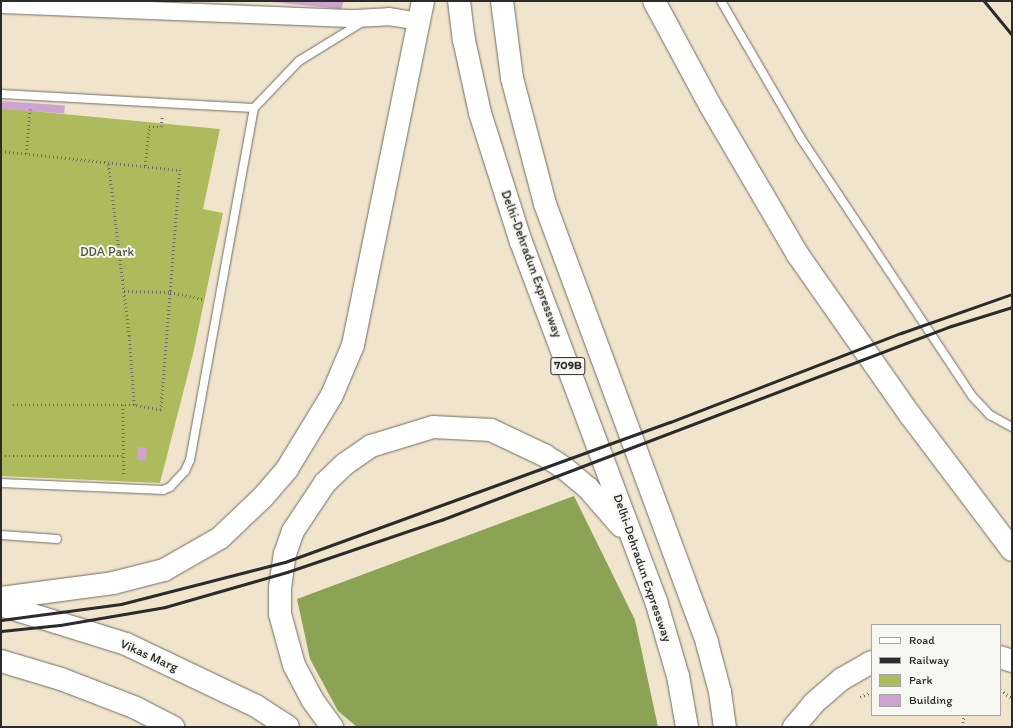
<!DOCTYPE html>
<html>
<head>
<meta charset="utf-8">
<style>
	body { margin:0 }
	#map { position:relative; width:1013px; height:728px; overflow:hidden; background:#f0e5cc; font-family:Itim,sans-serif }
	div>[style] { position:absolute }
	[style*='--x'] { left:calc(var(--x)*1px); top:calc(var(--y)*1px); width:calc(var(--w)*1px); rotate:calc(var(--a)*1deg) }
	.green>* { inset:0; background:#aebb5d }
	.forest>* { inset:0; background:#8aa354 }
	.building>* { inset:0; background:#cea2d1; transform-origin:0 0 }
	.path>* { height:2.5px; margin-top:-1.25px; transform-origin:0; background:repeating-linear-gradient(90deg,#706c63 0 1px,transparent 0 4px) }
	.roads { filter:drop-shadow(0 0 1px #706c63) drop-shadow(0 0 1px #706c63) }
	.lane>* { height:8px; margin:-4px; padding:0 4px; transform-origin:4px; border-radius:4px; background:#fff }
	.street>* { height:17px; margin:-8.5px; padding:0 8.5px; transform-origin:8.5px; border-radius:8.5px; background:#fff }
	.primary>* { height:22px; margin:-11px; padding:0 11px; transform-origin:11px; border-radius:11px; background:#fff }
	.highway>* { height:22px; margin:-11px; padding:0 11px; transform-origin:11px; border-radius:11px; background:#fff }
	.rail>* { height:3px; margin:-1.5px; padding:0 1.5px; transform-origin:1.5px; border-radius:1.5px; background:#2b2b2b }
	span { translate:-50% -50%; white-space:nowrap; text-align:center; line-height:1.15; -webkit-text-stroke:4px #f6f6f2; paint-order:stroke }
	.shield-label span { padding:1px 3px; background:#f6f6f2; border:1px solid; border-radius:3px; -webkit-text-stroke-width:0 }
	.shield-label { font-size:12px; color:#2b2b2b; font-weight:700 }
	.park-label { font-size:13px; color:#52563a }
	.street-label { font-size:13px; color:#2b2b2b }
	.frame { position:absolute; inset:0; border:2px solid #2b2b2b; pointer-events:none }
	.legend { position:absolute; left:871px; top:624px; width:130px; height:92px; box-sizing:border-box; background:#f6f6f2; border:1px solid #a5a5a2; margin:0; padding:5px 7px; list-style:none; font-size:12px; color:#2b2b2b }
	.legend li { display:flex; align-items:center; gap:8px; height:20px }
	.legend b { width:20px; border:1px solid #a5a5a2 }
</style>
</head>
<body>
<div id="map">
	<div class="green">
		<div style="clip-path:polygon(1px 108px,220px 129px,203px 209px,223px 213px,193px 354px,160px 483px,1px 476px)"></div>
	</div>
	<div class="forest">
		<div style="clip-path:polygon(574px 496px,635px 620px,658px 727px,357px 727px,338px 711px,310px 659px,297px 599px)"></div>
	</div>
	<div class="building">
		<div style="clip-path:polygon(262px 1px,344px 1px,341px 9px)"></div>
		<div style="left:1px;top:101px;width:64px;height:8px;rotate:4deg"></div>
		<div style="left:138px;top:447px;width:9px;height:13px;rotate:6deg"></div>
	</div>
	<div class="path">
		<div style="--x:1;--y:151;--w:180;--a:6.1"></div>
		<div style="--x:180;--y:170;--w:241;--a:94.5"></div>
		<div style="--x:161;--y:410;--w:27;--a:-170"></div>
		<div style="--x:26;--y:154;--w:45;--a:-84.9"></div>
		<div style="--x:145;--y:166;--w:39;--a:-84"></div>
		<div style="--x:149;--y:127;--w:12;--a:0"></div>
		<div style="--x:161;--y:127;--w:11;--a:-85"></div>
		<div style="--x:124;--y:291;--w:46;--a:1.2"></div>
		<div style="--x:170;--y:292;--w:34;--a:12"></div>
		<div style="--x:13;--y:405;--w:121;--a:0"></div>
		<div style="--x:134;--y:405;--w:69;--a:-94.1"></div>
		<div style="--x:129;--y:336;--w:175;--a:-96.9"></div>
		<div style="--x:123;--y:405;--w:70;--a:89.2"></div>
		<div style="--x:1;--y:456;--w:124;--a:0"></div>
		<div style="--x:1000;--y:690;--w:14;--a:34"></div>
		<div style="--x:860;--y:697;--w:13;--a:-23"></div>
		<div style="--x:962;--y:727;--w:12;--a:-81"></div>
	</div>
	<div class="roads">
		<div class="lane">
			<div style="--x:721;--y:1;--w:157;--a:59.8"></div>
			<div style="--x:800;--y:137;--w:312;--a:56.4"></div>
			<div style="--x:973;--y:397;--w:25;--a:47"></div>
			<div style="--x:990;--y:415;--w:25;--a:29"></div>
			<div style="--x:1;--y:94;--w:253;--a:3.2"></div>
			<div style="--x:1;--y:483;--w:162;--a:2.5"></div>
			<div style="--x:163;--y:490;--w:8;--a:-23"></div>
			<div style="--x:170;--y:487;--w:22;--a:-47"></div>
			<div style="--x:185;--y:471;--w:12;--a:-66"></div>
			<div style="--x:190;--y:460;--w:358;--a:-79.7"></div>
			<div style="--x:254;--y:108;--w:65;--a:-46.2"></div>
			<div style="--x:299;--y:61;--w:76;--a:-31.6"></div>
			<div style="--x:1;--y:535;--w:56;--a:4.1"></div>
		</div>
		<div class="street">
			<div style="--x:1;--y:4;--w:354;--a:2.3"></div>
			<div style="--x:355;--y:18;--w:33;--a:-3"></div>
			<div style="--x:388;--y:16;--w:31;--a:9"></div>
		</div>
		<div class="primary">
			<div style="--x:1;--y:605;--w:131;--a:17.3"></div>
			<div style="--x:126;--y:644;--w:144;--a:25.5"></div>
			<div style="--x:256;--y:706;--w:38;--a:33"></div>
			<div style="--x:1;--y:661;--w:63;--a:16.7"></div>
			<div style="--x:61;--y:679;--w:80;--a:21.1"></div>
			<div style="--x:136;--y:708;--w:42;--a:27.2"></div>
		</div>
		<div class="highway">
			<div style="--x:459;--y:1;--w:39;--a:83"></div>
			<div style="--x:464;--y:40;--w:75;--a:77.6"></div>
			<div style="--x:480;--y:113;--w:135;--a:72.4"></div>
			<div style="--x:521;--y:242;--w:384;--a:69.4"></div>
			<div style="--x:656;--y:601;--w:78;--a:73.7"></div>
			<div style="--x:678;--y:676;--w:52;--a:80"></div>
			<div style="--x:502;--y:1;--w:78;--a:82.6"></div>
			<div style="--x:512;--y:78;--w:130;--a:75.3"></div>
			<div style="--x:545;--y:204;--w:468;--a:69.7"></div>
			<div style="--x:707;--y:643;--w:51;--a:75.1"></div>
			<div style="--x:720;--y:692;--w:35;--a:82"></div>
			<div style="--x:654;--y:1;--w:118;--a:61.7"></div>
			<div style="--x:710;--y:105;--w:174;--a:59.6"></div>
			<div style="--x:798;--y:255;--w:195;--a:55"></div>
			<div style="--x:910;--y:415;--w:169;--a:52.9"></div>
			<div style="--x:1;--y:598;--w:113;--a:-7.6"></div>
			<div style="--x:113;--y:583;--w:53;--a:-14.3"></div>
			<div style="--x:164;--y:570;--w:64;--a:-29.7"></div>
			<div style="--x:220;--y:538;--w:59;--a:-43.6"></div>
			<div style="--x:263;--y:497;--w:37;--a:-49"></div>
			<div style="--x:287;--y:469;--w:87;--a:-58.7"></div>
			<div style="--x:332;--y:395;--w:54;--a:-67.2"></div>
			<div style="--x:353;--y:345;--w:351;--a:-78.5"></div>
			<div style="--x:1000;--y:657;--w:13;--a:18"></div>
			<div style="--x:332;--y:727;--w:34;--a:-126"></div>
			<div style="--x:312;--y:699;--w:38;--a:-118"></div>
			<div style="--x:294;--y:665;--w:53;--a:-105.4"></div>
			<div style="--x:280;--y:614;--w:26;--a:-90"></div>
			<div style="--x:280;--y:588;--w:34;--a:-82"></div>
			<div style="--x:285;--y:554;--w:24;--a:-71"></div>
			<div style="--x:293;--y:531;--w:58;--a:-56.3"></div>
			<div style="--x:325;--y:483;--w:28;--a:-44"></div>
			<div style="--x:345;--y:464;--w:32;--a:-35"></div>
			<div style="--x:371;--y:446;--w:65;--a:-17"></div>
			<div style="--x:433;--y:427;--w:58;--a:3"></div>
			<div style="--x:491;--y:430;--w:59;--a:25.3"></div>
			<div style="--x:544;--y:455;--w:24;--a:33"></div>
			<div style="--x:564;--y:468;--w:31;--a:40"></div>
			<div style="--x:588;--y:488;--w:50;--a:49"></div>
			<div style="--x:794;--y:727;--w:31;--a:-50"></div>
			<div style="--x:814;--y:703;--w:37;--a:-41"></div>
			<div style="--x:842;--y:679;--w:34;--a:-30"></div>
		</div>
	</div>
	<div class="rail">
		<div style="--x:984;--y:1;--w:44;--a:50.5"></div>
		<div style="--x:1;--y:620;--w:121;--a:-7.6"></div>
		<div style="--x:121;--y:604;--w:169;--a:-14.4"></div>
		<div style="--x:285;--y:562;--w:410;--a:-20"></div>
		<div style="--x:670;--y:422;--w:248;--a:-21.1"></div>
		<div style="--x:901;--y:333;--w:118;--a:-19.4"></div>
		<div style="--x:1;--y:631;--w:59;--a:-5.8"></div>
		<div style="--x:60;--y:625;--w:107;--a:-9.7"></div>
		<div style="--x:165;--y:607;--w:127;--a:-16"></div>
		<div style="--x:287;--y:572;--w:163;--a:-18.7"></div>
		<div style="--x:441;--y:520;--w:546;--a:-20.83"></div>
		<div style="--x:951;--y:326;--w:64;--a:-17.3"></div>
	</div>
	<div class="shield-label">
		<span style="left:568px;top:366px">709B</span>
	</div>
	<div class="park-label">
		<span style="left:107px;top:252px">DDA Park</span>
	</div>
	<div class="street-label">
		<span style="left:531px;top:264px;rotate:70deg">Delhi-Dehradun Expressway</span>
		<span style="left:642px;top:568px;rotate:71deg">Delhi-Dehradun Expressway</span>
		<span style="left:149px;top:656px;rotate:24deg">Vikas Marg</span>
	</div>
	<div class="frame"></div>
	<ul class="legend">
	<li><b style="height:5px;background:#fff"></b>Road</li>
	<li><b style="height:5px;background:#2b2b2b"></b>Railway</li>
	<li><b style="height:11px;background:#aebb5d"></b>Park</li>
	<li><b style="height:11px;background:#cea2d1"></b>Building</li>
	</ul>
</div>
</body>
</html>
